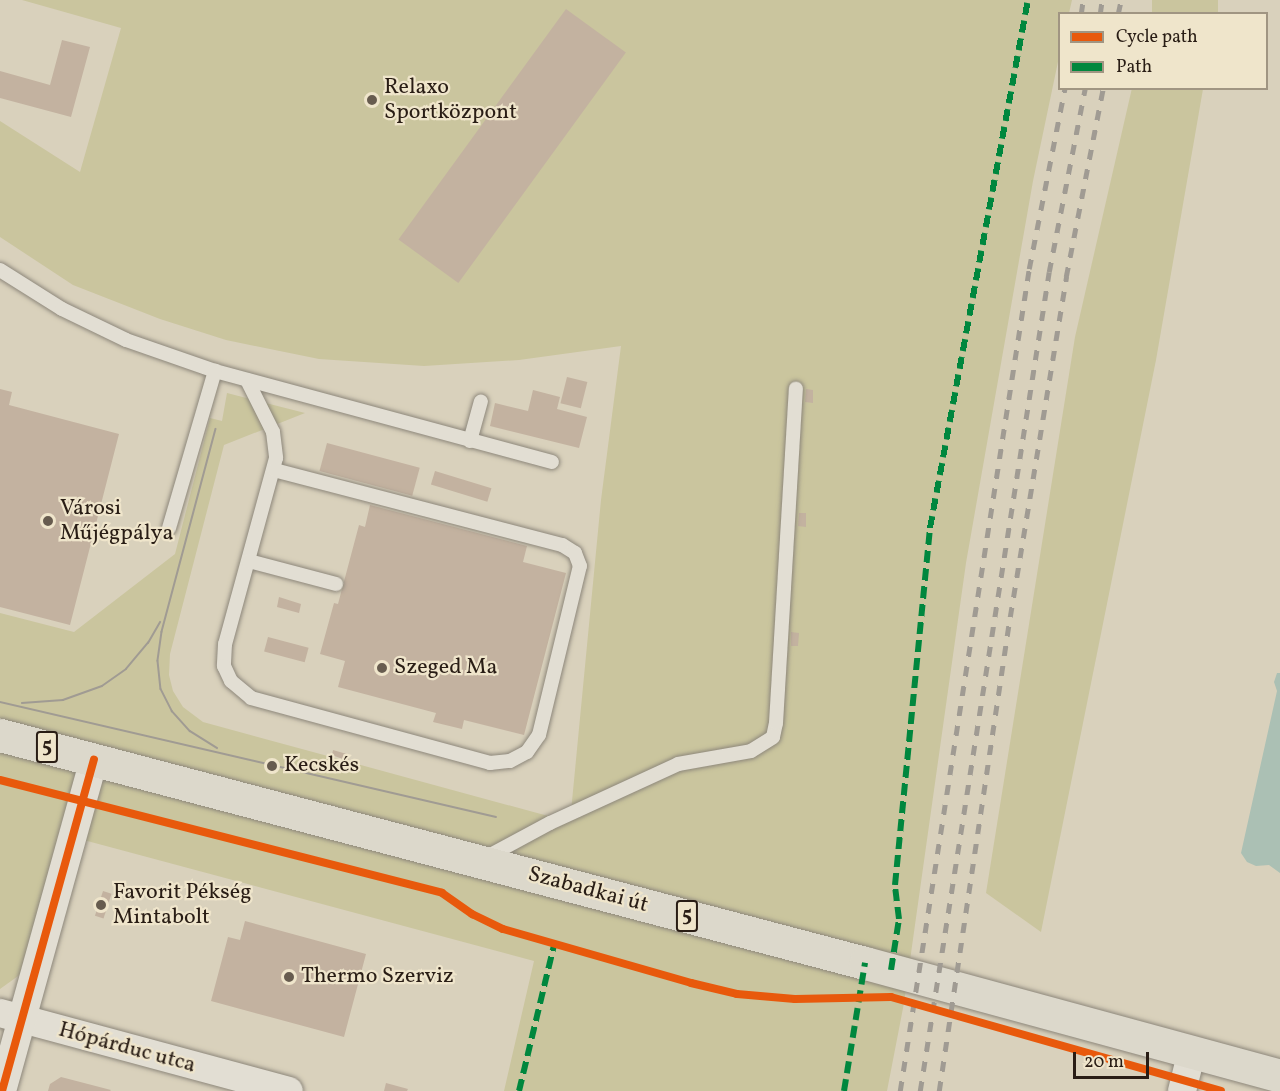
<!DOCTYPE html>
<html>
<head>
<meta charset="utf-8">
<style>
	body { margin:0 }
	#map { position:relative; width:1280px; height:1091px; overflow:hidden; background:#d9d1bc; font-family:Vollkorn,serif }
	div>[style] { position:absolute }
	[style*='--x'] { left:calc(var(--x)*1px); top:calc(var(--y)*1px); width:calc(var(--w)*1px); rotate:calc(var(--a)*1deg) }
	.green>* { inset:0; background:#cac59e; transform-origin:0 0 }
	.water>* { inset:0; background:#abc0b4 }
	.building>* { inset:0; background:#c3b2a0; transform-origin:0 0 }
	.roads { filter:drop-shadow(0 0 2px #8d877b) drop-shadow(0 0 2px #8d877b) }
	.service>* { height:14px; margin:-7px; padding:0 7px; transform-origin:7px; border-radius:7px; background:#e2ded3 }
	.minor>* { height:28px; margin:-14px; padding:0 14px; transform-origin:14px; border-radius:14px; background:#e2ded3 }
	.primary>* { height:33px; margin:-16.5px; padding:0 16.5px; transform-origin:16.5px; border-radius:16.5px; background:#dcd8cb }
	.tram>* { height:1.5px; margin:-0.75px; padding:0 0.75px; transform-origin:0.75px; border-radius:0.75px; background:#a09b93 }
	.rail>* { height:4.5px; margin-top:-2.25px; transform-origin:0; background:repeating-linear-gradient(90deg,#a09b93 0 10px,transparent 0 20px) }
	.quiet>* { height:6px; margin-top:-3px; transform-origin:0; background:repeating-linear-gradient(90deg,#00873e 0 12px,transparent 0 18px) }
	.cycleway>* { height:8px; margin:-4px; padding:0 4px; transform-origin:4px; border-radius:4px; background:#e8590c }
	.dots>* { width:16px; height:16px; translate:-50% -50%; box-sizing:border-box; border:3px solid #efe5cb; border-radius:50% }
	span { translate:-50% -50%; white-space:nowrap; text-align:center; line-height:1.15; -webkit-text-stroke:4.5px #efe5cb; paint-order:stroke }
	.shield-label span { padding:2px 4px; background:#efe5cb; border:2px solid; border-radius:4px; -webkit-text-stroke-width:0 }
	.shield-label { font-size:21px; color:#291d15; font-weight:700 }
	.poi-label { font-size:22px; color:#291d15 }
	.left { translate:0 -50%; text-align:left }
	.street-label { font-size:22px; color:#291d15 }
	.legend { position:absolute; left:1058px; top:12px; width:210px; height:78px; box-sizing:border-box; background:#efe5cb; border:2px solid #a09582; margin:0; padding:8px 10px; list-style:none; font-size:18px; color:#291d15 }
	.legend li { display:flex; align-items:center; gap:12px; height:30px }
	.legend b { width:30px; border:2px solid #a09582 }
	.scale { position:absolute; left:1073px; top:1052px; width:76px; height:27px; box-sizing:border-box; border:3px solid #291d15; border-top:0; padding-left:8px; font-size:18px; line-height:21px; white-space:nowrap; color:#291d15; -webkit-text-stroke:4px #efe5cb; paint-order:stroke }
</style>
</head>
<body>
<div id="map">
	<div class="green">
		<div style="clip-path:polygon(22px 0,1072px 0,1069px 13px,1060px 14px,1059px 57px,1033px 181px,966px 563px,904px 1003px,887px 1091px,504px 1091px,534px 961px,65px 835px,25px 971px,0 989px,0 613px,74px 632px,175px 554px,210px 418px,222px 421px,227px 393px,305px 413px,224px 445px,170px 654px,169px 675px,173px 691px,183px 707px,203px 722px,570px 822px,601px 500px,621px 346px,519px 360px,424px 366px,319px 359px,226px 340px,160px 319px,73px 285px,0 237px,0 121px,80px 172px,121px 28px)"></div>
		<div style="left:1152px;top:0;width:66px;height:13px"></div>
		<div style="clip-path:polygon(1132px 88px,1203px 89px,1156px 360px,1041px 932px,986px 893px,1075px 337px)"></div>
	</div>
	<div class="water">
		<div style="clip-path:polygon(1277px 673px,1280px 673px,1280px 873px,1269px 865px,1256px 866px,1247px 862px,1241px 853px,1277px 691px,1274px 682px)"></div>
	</div>
	<div class="building">
		<div style="left:566px;top:9px;width:74px;height:285px;rotate:36deg"></div>
		<div style="clip-path:polygon(62px 40px,90px 47px,71px 117px,0 98px,0 71px,50px 85px)"></div>
		<div style="left:567px;top:377px;width:21px;height:27px;rotate:14deg"></div>
		<div style="clip-path:polygon(0 389px,12px 392px,9px 405px,119px 434px,70px 625px,0 607px)"></div>
		<div style="clip-path:polygon(806px 389px,813px 390px,813px 403px,805px 402px)"></div>
		<div style="clip-path:polygon(533px 390px,560px 397px,557px 409px,587px 417px,579px 448px,490px 426px,495px 403px,528px 411px)"></div>
		<div style="left:327px;top:443px;width:96px;height:29px;rotate:15deg"></div>
		<div style="left:435px;top:471px;width:59px;height:14px;rotate:17deg"></div>
		<div style="clip-path:polygon(370px 505px,527px 546px,523px 562px,566px 573px,524px 735px,464px 720px,462px 729px,433px 722px,436px 713px,338px 687px,345px 661px,320px 654px,334px 603px,338px 604px,359px 525px,365px 527px)"></div>
		<div style="clip-path:polygon(799px 513px,806px 513px,806px 527px,798px 526px)"></div>
		<div style="clip-path:polygon(279px 597px,301px 604px,299px 613px,277px 607px)"></div>
		<div style="clip-path:polygon(791px 632px,799px 633px,798px 646px,791px 646px)"></div>
		<div style="left:268px;top:637px;width:42px;height:15px;rotate:15deg"></div>
		<div style="clip-path:polygon(333px 750px,350px 755px,348px 761px,332px 755px)"></div>
		<div style="left:103px;top:891px;width:9px;height:26px;rotate:18deg"></div>
		<div style="clip-path:polygon(245px 921px,366px 954px,344px 1037px,211px 1001px,228px 937px,240px 940px)"></div>
		<div style="clip-path:polygon(61px 1077px,111px 1090px,110px 1091px,48px 1091px,50px 1084px)"></div>
		<div style="clip-path:polygon(386px 1083px,408px 1089px,407px 1091px,384px 1091px)"></div>
	</div>
	<div class="roads">
		<div class="service">
			<div style="--x:0;--y:270;--w:73;--a:32.2"></div>
			<div style="--x:62;--y:309;--w:71;--a:25.8"></div>
			<div style="--x:126;--y:340;--w:94;--a:19.2"></div>
			<div style="--x:215;--y:371;--w:349;--a:15.1"></div>
			<div style="--x:247;--y:380;--w:58;--a:63.4"></div>
			<div style="--x:273;--y:432;--w:26;--a:83"></div>
			<div style="--x:276;--y:458;--w:193;--a:105.3"></div>
			<div style="--x:225;--y:644;--w:22;--a:93"></div>
			<div style="--x:224;--y:666;--w:17;--a:65"></div>
			<div style="--x:231;--y:681;--w:26;--a:40"></div>
			<div style="--x:251;--y:698;--w:248;--a:15.2"></div>
			<div style="--x:490;--y:763;--w:20;--a:-6"></div>
			<div style="--x:510;--y:761;--w:19;--a:-28"></div>
			<div style="--x:527;--y:752;--w:21;--a:-55"></div>
			<div style="--x:539;--y:735;--w:174;--a:-76.4"></div>
			<div style="--x:580;--y:566;--w:14;--a:-111"></div>
			<div style="--x:575;--y:553;--w:15;--a:-148"></div>
			<div style="--x:562;--y:545;--w:297;--a:-165.4"></div>
			<div style="--x:470;--y:441;--w:41;--a:-74.6"></div>
			<div style="--x:169;--y:528;--w:164;--a:-73.7"></div>
			<div style="--x:249;--y:561;--w:90;--a:14.8"></div>
			<div style="--x:485;--y:858;--w:74;--a:-28.3"></div>
			<div style="--x:550;--y:823;--w:141;--a:-24.7"></div>
			<div style="--x:678;--y:764;--w:74;--a:-10.1"></div>
			<div style="--x:751;--y:751;--w:26;--a:-32"></div>
			<div style="--x:773;--y:737;--w:14;--a:-78"></div>
			<div style="--x:776;--y:723;--w:335;--a:-86.6"></div>
		</div>
		<div class="minor">
			<div style="--x:0;--y:1013;--w:299;--a:15.1"></div>
			<div style="--x:2;--y:1091;--w:344;--a:-74.5"></div>
			<div style="--x:1182;--y:1091;--w:38;--a:-76"></div>
		</div>
		<div class="primary">
			<div style="--x:0;--y:735;--w:895;--a:14.77"></div>
			<div style="--x:865;--y:963;--w:430;--a:15.2"></div>
		</div>
	</div>
	<div class="tram">
		<div style="--x:216;--y:429;--w:210;--a:104.9"></div>
		<div style="--x:162;--y:632;--w:29;--a:98"></div>
		<div style="--x:158;--y:661;--w:28;--a:84"></div>
		<div style="--x:161;--y:689;--w:25;--a:63"></div>
		<div style="--x:172;--y:711;--w:27;--a:48"></div>
		<div style="--x:190;--y:731;--w:32;--a:32"></div>
		<div style="--x:0;--y:702;--w:509;--a:13.05"></div>
		<div style="--x:22;--y:703;--w:41;--a:-4.2"></div>
		<div style="--x:63;--y:700;--w:41;--a:-19.7"></div>
		<div style="--x:102;--y:686;--w:29;--a:-35"></div>
		<div style="--x:126;--y:669;--w:34;--a:-50"></div>
		<div style="--x:148;--y:643;--w:24;--a:-60"></div>
	</div>
	<div class="rail">
		<div style="--x:1081;--y:14;--w:14;--a:-82"></div>
		<div style="--x:1100;--y:14;--w:14;--a:-82"></div>
		<div style="--x:1118;--y:14;--w:14;--a:-78"></div>
		<div style="--x:900;--y:1091;--w:832;--a:-81.08"></div>
		<div style="--x:1029;--y:269;--w:185;--a:-78.8"></div>
		<div style="--x:920;--y:1091;--w:829;--a:-81.05"></div>
		<div style="--x:1049;--y:272;--w:187;--a:-78.9"></div>
		<div style="--x:939;--y:1091;--w:479;--a:-81.5"></div>
		<div style="--x:1010;--y:617;--w:345;--a:-80.6"></div>
		<div style="--x:1066;--y:277;--w:193;--a:-78.9"></div>
	</div>
	<div class="quiet">
		<div style="--x:891;--y:970;--w:52;--a:-81.1"></div>
		<div style="--x:899;--y:919;--w:34;--a:-97"></div>
		<div style="--x:895;--y:885;--w:359;--a:-84.4"></div>
		<div style="--x:930;--y:528;--w:537;--a:-79.49"></div>
		<div style="--x:519;--y:1091;--w:150;--a:-76.5"></div>
		<div style="--x:844;--y:1091;--w:130;--a:-80.7"></div>
	</div>
	<div class="cycleway">
		<div style="--x:0;--y:780;--w:456;--a:14.3"></div>
		<div style="--x:442;--y:893;--w:37;--a:35"></div>
		<div style="--x:472;--y:914;--w:34;--a:26"></div>
		<div style="--x:503;--y:929;--w:196;--a:16"></div>
		<div style="--x:691;--y:983;--w:47;--a:13.4"></div>
		<div style="--x:737;--y:994;--w:58;--a:4.9"></div>
		<div style="--x:795;--y:999;--w:96;--a:-1.2"></div>
		<div style="--x:891;--y:997;--w:343;--a:15.9"></div>
		<div style="--x:2;--y:1091;--w:344;--a:-74.5"></div>
	</div>
	<div class="dots">
		<div style="left:372px;top:100px;background:#675c4f"></div>
		<div style="left:48px;top:521px;background:#675c4f"></div>
		<div style="left:382px;top:668px;background:#675c4f"></div>
		<div style="left:272px;top:766px;background:#675c4f"></div>
		<div style="left:101px;top:905px;background:#675c4f"></div>
		<div style="left:289px;top:977px;background:#675c4f"></div>
	</div>
	<div class="shield-label">
		<span style="left:47px;top:747px">5</span>
		<span style="left:687px;top:916px">5</span>
	</div>
	<div class="poi-label">
		<span class="left" style="left:384px;top:100px">Relaxo<br>Sportközpont</span>
		<span class="left" style="left:60px;top:521px">Városi<br>Műjégpálya</span>
		<span class="left" style="left:394px;top:668px">Szeged Ma</span>
		<span class="left" style="left:284px;top:766px">Kecskés</span>
		<span class="left" style="left:113px;top:905px">Favorit Pékség<br>Mintabolt</span>
		<span class="left" style="left:301px;top:977px">Thermo Szerviz</span>
	</div>
	<div class="street-label">
		<span style="left:588px;top:890px;rotate:15deg">Szabadkai út</span>
		<span style="left:127px;top:1048px;rotate:15deg">Hópárduc utca</span>
	</div>
	<ul class="legend">
	<li><b style="height:8px;background:#e8590c"></b>Cycle path</li>
	<li><b style="height:8px;background:#00873e"></b>Path</li>
	</ul>
	<div class="scale">20 m</div>
</div>
</body>
</html>
